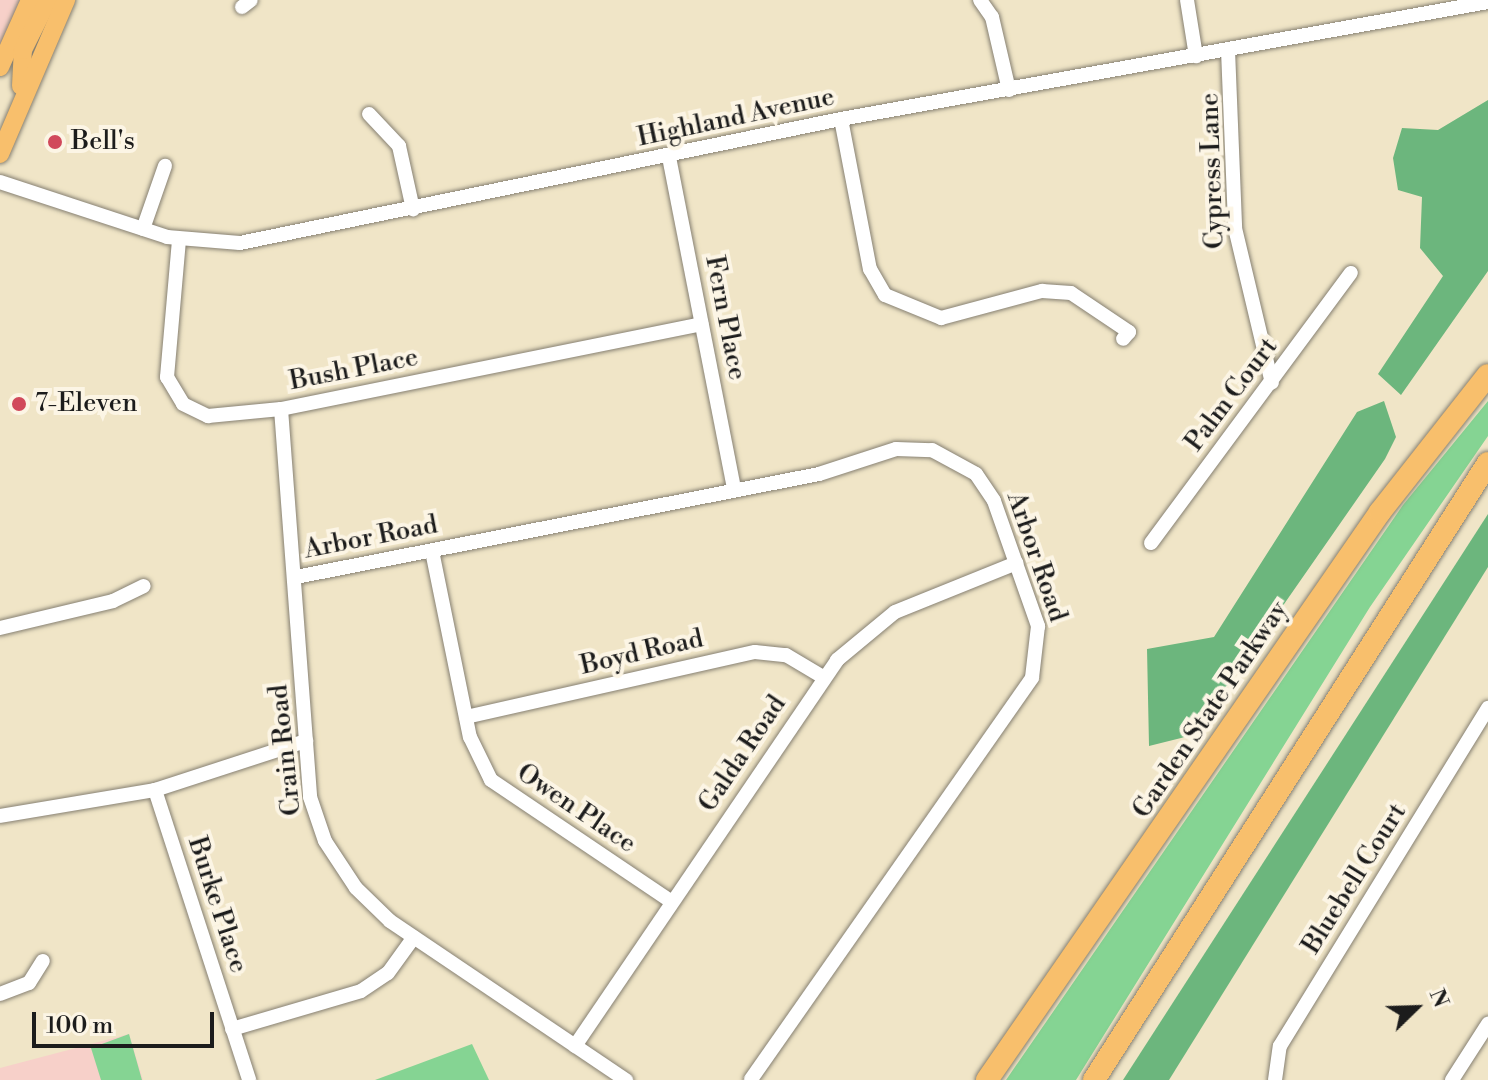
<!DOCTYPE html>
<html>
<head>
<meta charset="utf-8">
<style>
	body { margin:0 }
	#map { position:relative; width:1488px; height:1080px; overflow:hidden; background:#f0e5c7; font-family:"Libre Bodoni",serif }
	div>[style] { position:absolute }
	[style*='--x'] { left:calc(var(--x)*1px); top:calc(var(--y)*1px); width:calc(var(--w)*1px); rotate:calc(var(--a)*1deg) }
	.built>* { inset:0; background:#f7d0c9 }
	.green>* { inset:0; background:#85d493 }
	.forest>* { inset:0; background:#6cb67d }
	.roads { filter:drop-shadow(0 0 2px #868072) drop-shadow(0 0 2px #868072) }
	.minor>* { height:14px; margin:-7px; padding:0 7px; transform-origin:7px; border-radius:7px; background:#fff }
	.major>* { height:18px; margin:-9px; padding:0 9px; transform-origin:9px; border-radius:9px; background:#f8bf6c }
	.highway>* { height:22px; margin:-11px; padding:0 11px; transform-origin:11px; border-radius:11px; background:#f8bf6c }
	.dots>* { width:22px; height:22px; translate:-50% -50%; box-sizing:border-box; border:4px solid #fcf5e5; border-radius:50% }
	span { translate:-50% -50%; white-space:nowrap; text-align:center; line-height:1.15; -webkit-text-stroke:8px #fcf5e5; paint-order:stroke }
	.street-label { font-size:26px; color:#1c1c1c }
	.poi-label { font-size:26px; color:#1c1c1c }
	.left { translate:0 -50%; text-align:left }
	.north { position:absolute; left:1376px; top:968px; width:80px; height:80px; -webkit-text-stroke:6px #fcf5e5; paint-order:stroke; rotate:67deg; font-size:22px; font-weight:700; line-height:32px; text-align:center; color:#1c1c1c }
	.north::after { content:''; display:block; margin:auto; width:28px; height:36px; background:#1c1c1c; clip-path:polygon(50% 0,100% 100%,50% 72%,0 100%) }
	.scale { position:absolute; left:32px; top:1012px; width:182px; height:36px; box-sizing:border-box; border:4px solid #1c1c1c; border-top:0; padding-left:10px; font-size:24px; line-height:28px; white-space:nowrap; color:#1c1c1c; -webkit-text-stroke:6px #fcf5e5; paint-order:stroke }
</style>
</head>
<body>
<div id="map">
	<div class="built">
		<div style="clip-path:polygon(0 0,21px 0,0 54px)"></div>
		<div style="clip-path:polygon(129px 1034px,143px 1080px,0 1080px,0 1068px)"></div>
	</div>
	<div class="green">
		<div style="clip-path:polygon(1488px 401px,1488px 436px,1370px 607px,1076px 1080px,1006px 1080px,1403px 505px)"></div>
		<div style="clip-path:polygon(129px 1034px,142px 1080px,101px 1080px,91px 1048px)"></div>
		<div style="clip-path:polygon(472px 1044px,489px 1080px,375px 1080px)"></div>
	</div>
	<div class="forest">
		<div style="clip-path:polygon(1488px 100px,1488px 271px,1401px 395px,1378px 374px,1443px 276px,1420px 248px,1422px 197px,1398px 190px,1393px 158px,1402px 128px,1438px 130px)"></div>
		<div style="clip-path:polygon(1384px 401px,1396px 437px,1385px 459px,1193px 735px,1149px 746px,1147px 649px,1214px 637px,1357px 412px)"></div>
		<div style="clip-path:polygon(1488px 514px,1488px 567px,1169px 1080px,1123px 1080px)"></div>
	</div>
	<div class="roads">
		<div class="minor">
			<div style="--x:980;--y:0;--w:21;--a:55"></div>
			<div style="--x:992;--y:17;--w:75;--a:76.9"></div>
			<div style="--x:1187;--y:0;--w:57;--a:80.9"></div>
			<div style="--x:242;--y:7;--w:11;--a:-38"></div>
			<div style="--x:1228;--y:50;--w:178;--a:87.7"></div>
			<div style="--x:1235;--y:228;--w:159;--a:76.6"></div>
			<div style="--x:369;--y:114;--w:44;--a:46.8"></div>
			<div style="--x:399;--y:146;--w:65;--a:77.5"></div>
			<div style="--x:841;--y:119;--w:153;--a:79.1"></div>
			<div style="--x:870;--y:269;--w:30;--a:60"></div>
			<div style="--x:885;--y:295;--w:61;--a:22.3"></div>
			<div style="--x:941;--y:318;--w:105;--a:-15"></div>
			<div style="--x:1042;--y:291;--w:29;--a:4"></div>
			<div style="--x:1071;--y:293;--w:70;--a:33.9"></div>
			<div style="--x:1129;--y:332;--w:9;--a:131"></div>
			<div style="--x:669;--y:157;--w:338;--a:78.9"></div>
			<div style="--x:0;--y:182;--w:176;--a:18.2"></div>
			<div style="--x:167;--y:237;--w:73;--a:4.7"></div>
			<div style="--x:240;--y:243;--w:614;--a:-11.66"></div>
			<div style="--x:841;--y:119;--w:657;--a:-10.25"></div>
			<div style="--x:143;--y:229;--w:67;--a:-70.8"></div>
			<div style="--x:179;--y:240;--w:138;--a:95"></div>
			<div style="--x:167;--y:377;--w:31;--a:59"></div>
			<div style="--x:183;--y:404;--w:28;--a:26"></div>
			<div style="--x:208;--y:416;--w:73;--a:-5.5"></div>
			<div style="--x:281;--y:409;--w:429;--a:-11.4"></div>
			<div style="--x:281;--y:409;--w:389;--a:85.7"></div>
			<div style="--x:310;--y:797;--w:46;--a:71.2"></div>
			<div style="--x:325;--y:841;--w:56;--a:56.6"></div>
			<div style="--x:356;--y:888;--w:47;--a:44.1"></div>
			<div style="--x:390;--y:921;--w:285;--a:34"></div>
			<div style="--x:1151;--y:543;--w:336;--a:-53.5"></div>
			<div style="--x:432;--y:551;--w:190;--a:78.5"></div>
			<div style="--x:470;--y:737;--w:48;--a:64"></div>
			<div style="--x:491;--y:780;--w:218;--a:34"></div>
			<div style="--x:296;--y:577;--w:533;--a:-11.14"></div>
			<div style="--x:819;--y:474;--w:81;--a:-18"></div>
			<div style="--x:896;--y:449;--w:36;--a:2"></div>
			<div style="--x:932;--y:450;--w:50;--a:28.6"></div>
			<div style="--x:976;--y:474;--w:32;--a:56"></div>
			<div style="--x:994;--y:501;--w:133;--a:70.6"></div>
			<div style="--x:1038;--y:626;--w:52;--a:96.6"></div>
			<div style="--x:1032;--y:678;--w:490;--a:125"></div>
			<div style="--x:0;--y:628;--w:116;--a:-13.4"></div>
			<div style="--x:113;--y:601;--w:34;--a:-26"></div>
			<div style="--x:466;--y:717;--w:296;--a:-12.7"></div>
			<div style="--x:755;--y:652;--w:31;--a:6"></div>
			<div style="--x:786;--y:655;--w:43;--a:30.7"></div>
			<div style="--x:155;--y:790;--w:305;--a:72"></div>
			<div style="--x:0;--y:816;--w:157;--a:-9.5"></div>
			<div style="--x:155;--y:790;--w:159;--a:-18"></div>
			<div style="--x:0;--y:994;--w:31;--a:-21"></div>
			<div style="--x:29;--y:983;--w:26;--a:-58"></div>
			<div style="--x:232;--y:1029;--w:134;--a:-16.4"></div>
			<div style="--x:361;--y:991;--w:32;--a:-34"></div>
			<div style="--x:388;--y:973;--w:44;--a:-54.2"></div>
			<div style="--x:575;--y:1046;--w:467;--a:-55.8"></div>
			<div style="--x:837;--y:660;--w:75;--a:-39.6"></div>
			<div style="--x:895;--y:612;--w:131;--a:-22"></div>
			<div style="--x:1275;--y:1080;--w:34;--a:-82"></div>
			<div style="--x:1280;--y:1046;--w:397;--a:-58.4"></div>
			<div style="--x:1452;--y:1080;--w:67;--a:-57.3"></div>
		</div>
		<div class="major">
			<div style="--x:0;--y:67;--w:73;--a:-65.9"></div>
			<div style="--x:21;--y:86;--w:36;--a:-87"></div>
			<div style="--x:23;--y:50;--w:56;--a:-63.4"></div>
			<div style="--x:0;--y:154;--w:168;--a:-66.8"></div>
		</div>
		<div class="highway">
			<div style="--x:987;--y:1080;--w:691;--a:-55.32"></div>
			<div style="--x:1380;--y:512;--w:174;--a:-51.8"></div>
			<div style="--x:1094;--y:1080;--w:732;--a:-57.44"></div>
		</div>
	</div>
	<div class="dots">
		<div style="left:55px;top:142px;background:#d1495b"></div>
		<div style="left:19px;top:404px;background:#d1495b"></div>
	</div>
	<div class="street-label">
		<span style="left:736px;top:118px;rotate:-12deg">Highland Avenue</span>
		<span style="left:1213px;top:171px;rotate:-92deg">Cypress Lane</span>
		<span style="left:725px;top:318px;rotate:79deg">Fern Place</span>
		<span style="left:354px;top:370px;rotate:-11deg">Bush Place</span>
		<span style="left:1232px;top:395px;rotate:-53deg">Palm Court</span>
		<span style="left:371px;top:538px;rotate:-11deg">Arbor Road</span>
		<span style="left:1036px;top:557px;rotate:71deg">Arbor Road</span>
		<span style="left:642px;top:653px;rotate:-13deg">Boyd Road</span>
		<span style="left:1211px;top:710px;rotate:-56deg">Garden State Parkway</span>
		<span style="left:286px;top:750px;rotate:-96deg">Crain Road</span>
		<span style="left:743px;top:754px;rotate:-56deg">Galda Road</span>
		<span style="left:576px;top:809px;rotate:34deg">Owen Place</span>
		<span style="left:1355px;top:879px;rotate:-58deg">Bluebell Court</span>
		<span style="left:217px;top:905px;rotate:72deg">Burke Place</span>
	</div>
	<div class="poi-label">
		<span class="left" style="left:71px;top:142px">Bell's</span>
		<span class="left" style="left:35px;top:404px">7-Eleven</span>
	</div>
	<div class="north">N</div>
	<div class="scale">100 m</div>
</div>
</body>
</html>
